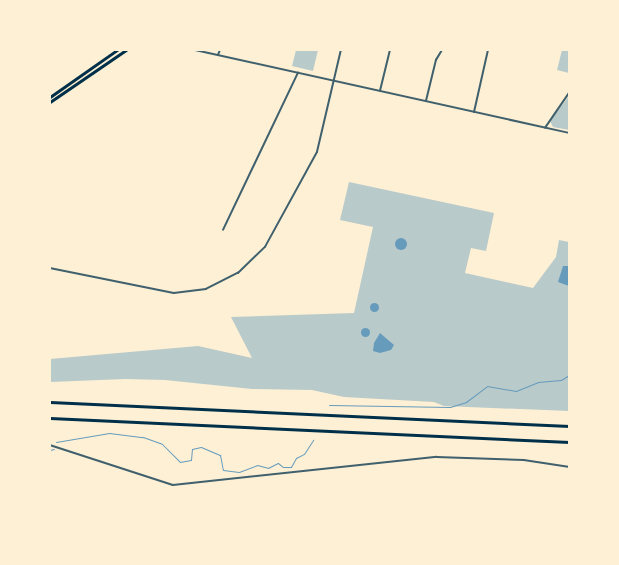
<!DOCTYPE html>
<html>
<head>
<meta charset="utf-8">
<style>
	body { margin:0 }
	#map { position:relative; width:619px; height:565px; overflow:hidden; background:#fdf0d5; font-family:"PT Serif",serif }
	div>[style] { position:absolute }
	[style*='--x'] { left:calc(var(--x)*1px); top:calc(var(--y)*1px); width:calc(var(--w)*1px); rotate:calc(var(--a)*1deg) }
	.green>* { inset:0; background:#b9caca }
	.water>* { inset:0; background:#669bbc }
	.round { border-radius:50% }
	.stream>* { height:1px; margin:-0.5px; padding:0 0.5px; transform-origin:0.5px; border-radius:0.5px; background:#669bbc }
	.minor>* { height:1.5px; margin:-0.75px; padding:0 0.75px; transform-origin:0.75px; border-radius:0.75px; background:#3f606c }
	.tertiary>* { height:2px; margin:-1px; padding:0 1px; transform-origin:1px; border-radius:1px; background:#3f606c }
	.primary>* { height:2.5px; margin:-1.25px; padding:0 1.25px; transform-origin:1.25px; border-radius:1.25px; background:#003049 }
	.motorway>* { height:3px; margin:-1.5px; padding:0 1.5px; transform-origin:1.5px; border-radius:1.5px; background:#003049 }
	span { translate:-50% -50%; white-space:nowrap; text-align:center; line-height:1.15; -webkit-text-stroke:3px #fdf0d5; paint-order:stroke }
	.frame { position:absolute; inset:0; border:51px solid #fdf0d5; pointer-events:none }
</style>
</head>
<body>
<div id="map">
	<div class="green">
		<div style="clip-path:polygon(296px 50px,318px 50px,313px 71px,292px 66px)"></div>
		<div style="clip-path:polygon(562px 50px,569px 50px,569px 73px,557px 70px)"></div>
		<div style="clip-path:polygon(569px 96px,569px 130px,553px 127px,550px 121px)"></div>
		<div style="clip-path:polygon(349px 182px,494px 213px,486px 251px,471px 248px,465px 273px,533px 288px,556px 257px,559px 240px,569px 242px,569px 411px,444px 406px,434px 402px,344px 397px,312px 390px,252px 389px,165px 380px,125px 379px,50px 382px,50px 359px,198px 346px,252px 358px,231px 317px,354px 313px,373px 227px,340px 220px)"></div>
	</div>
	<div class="water">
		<div class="round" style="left:395px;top:238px;width:12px;height:12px"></div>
		<div style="clip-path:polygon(563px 266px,569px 266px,569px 286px,558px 282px)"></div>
		<div class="round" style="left:369.5px;top:302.5px;width:9px;height:9px"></div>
		<div class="round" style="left:360.5px;top:327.5px;width:9px;height:9px"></div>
		<div style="clip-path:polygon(380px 333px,394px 345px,391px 350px,380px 353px,373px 351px,374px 343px)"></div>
	</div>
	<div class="stream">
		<div style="--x:329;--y:405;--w:121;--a:0.9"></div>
		<div style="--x:450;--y:407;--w:17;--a:-17"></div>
		<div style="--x:466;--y:402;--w:26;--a:-37"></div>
		<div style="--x:487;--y:386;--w:29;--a:10"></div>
		<div style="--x:516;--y:391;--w:24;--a:-22"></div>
		<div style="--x:538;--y:382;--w:23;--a:-5"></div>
		<div style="--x:561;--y:380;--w:9;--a:-32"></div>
		<div style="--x:56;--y:442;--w:54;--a:-9.6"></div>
		<div style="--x:109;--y:433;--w:34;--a:7"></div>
		<div style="--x:143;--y:437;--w:20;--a:20"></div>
		<div style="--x:162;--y:444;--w:25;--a:45"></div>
		<div style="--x:180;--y:462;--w:11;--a:-10"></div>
		<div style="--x:191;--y:460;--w:11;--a:-85"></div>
		<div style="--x:192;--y:449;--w:9;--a:-13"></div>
		<div style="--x:201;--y:447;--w:21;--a:23"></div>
		<div style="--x:220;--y:455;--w:15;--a:79"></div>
		<div style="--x:223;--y:470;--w:16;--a:7"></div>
		<div style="--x:239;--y:472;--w:19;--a:-21"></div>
		<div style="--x:257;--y:465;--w:11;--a:15"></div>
		<div style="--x:268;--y:468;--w:11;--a:-27"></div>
		<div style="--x:278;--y:463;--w:6;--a:39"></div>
		<div style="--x:283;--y:467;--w:8;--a:0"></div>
		<div style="--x:291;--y:467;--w:10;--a:-61"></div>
		<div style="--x:296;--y:458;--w:9;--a:-27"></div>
		<div style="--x:304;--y:454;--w:17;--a:-57"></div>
		<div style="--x:50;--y:450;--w:4;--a:-14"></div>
	</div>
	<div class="minor">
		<div style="--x:218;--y:55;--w:5;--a:-68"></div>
		<div style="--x:380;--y:91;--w:42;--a:-76.3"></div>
		<div style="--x:426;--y:101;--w:42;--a:-76.3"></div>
		<div style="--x:436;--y:60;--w:12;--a:-59"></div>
		<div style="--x:545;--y:128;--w:42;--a:-55.6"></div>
		<div style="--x:223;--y:230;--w:174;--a:-64.5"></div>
		<div style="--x:50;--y:268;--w:126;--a:11.4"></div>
		<div style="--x:174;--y:293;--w:32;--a:-7"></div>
		<div style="--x:206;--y:289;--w:36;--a:-27"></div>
		<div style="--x:238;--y:273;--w:37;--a:-44"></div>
		<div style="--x:265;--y:247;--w:108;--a:-61.3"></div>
		<div style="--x:317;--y:152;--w:105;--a:-76.8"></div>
		<div style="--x:50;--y:445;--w:129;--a:18"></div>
		<div style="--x:173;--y:485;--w:265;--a:-6.1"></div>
		<div style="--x:437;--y:457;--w:87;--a:2"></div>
		<div style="--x:524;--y:460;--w:46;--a:8.8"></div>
	</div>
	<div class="tertiary">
		<div style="--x:195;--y:50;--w:383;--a:12.5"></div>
		<div style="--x:474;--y:112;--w:64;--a:-77.3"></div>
	</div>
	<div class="primary">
		<div style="--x:50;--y:97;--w:82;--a:-35"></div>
		<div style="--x:50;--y:102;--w:92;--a:-34.4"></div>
	</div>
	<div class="motorway">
		<div style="--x:50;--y:402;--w:520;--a:2.65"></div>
		<div style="--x:50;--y:418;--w:520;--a:2.65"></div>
	</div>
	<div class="frame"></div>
</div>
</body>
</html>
